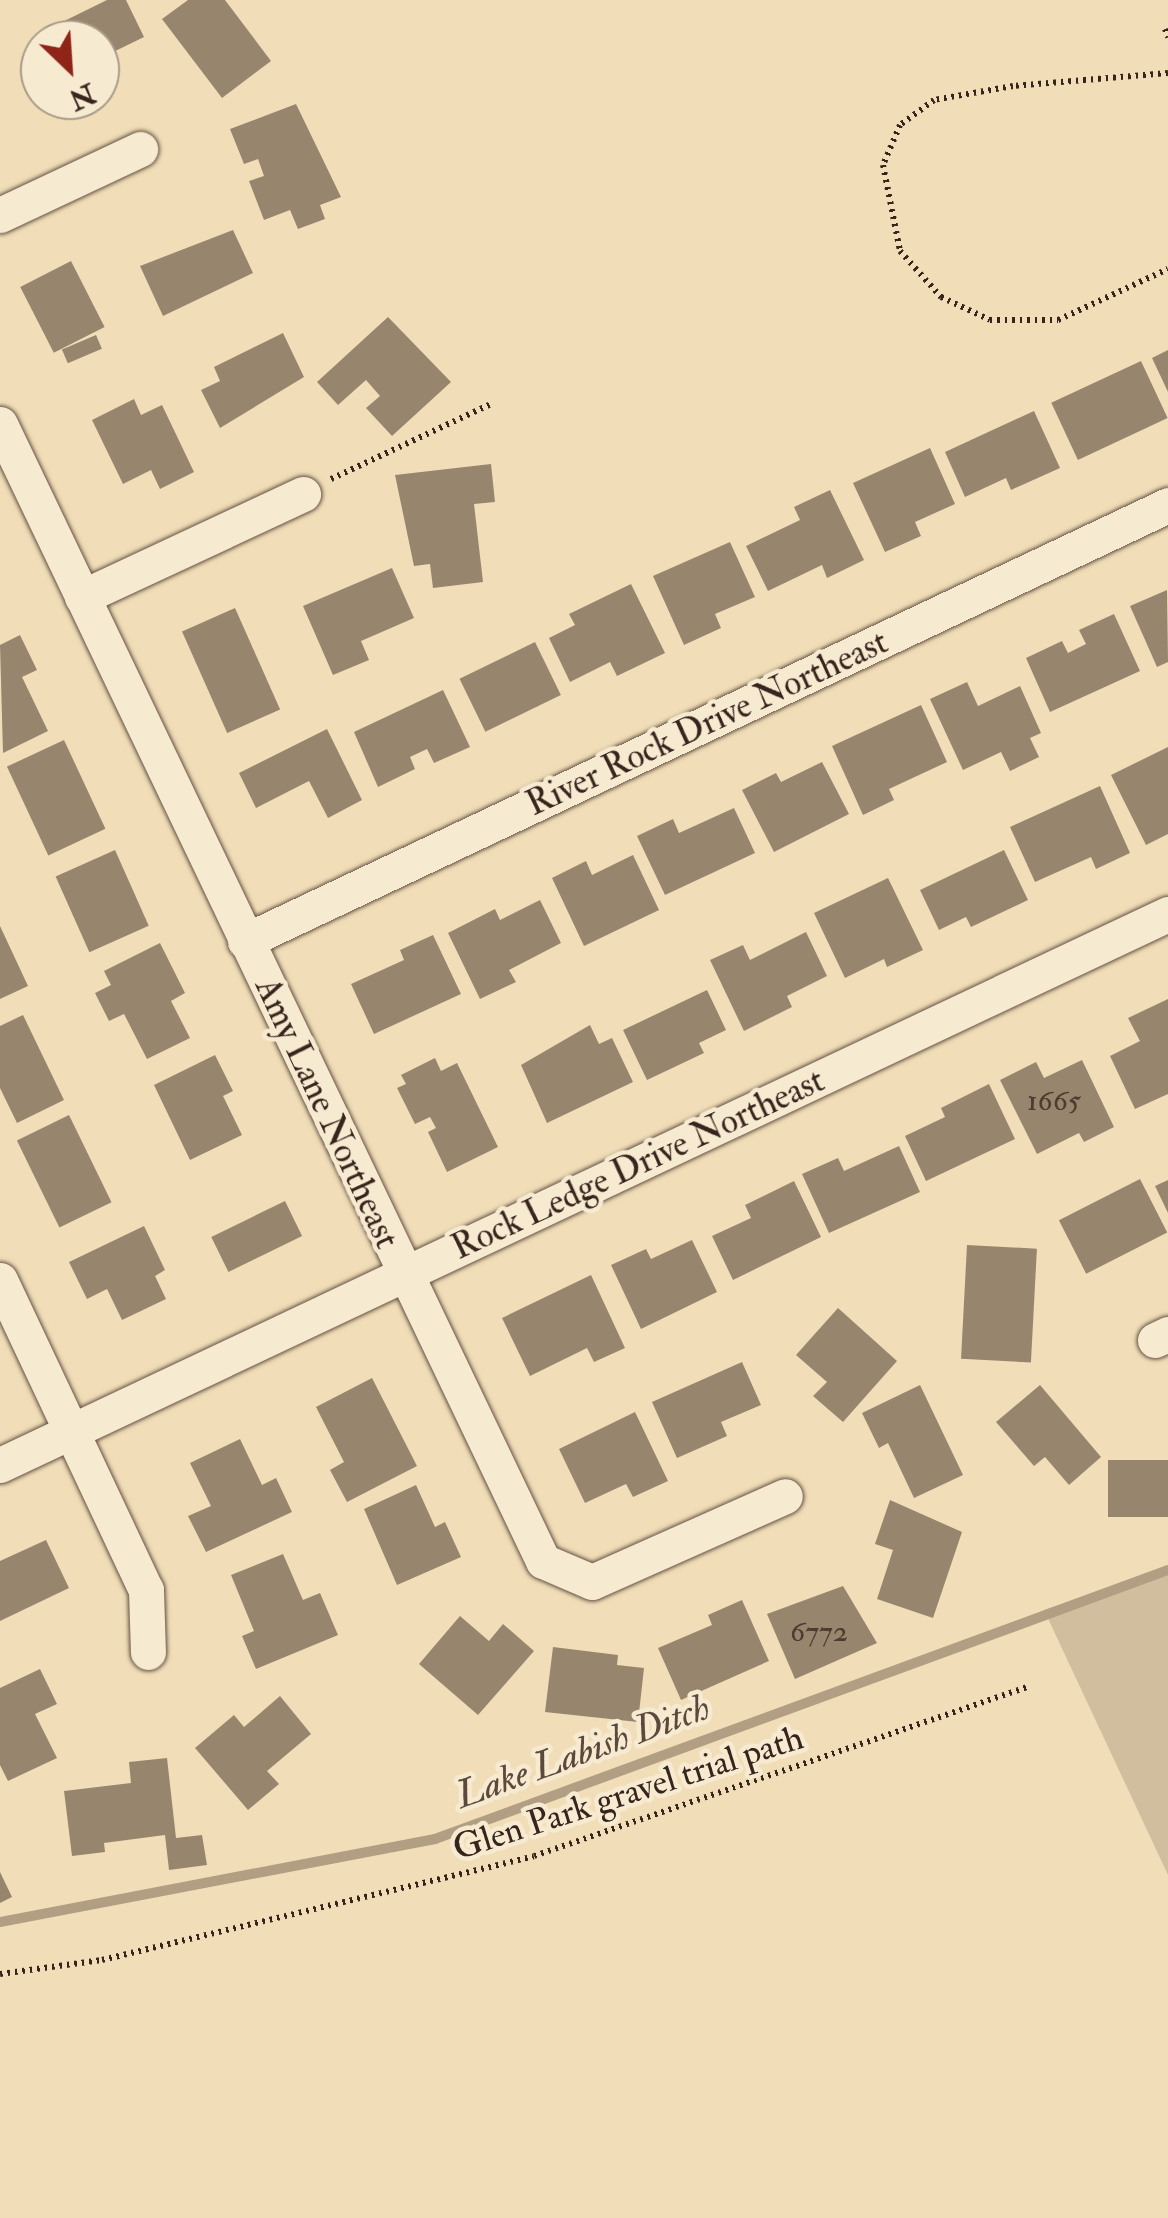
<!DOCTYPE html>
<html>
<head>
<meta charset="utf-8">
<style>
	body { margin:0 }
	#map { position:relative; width:1168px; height:2218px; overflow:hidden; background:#f1deb8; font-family:"IM FELL Double Pica",serif }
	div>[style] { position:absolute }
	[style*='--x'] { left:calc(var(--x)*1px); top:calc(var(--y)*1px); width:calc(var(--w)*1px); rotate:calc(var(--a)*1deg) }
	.green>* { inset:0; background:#d1be9e }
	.stream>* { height:10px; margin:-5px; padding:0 5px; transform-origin:5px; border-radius:5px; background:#b29f83 }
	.building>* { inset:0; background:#98856e; transform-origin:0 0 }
	.path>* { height:6px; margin-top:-3px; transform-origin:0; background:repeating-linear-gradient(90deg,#37241d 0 2.5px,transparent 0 7.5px) }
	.roads { filter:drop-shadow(0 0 2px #665244) drop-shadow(0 0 2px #665244) }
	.street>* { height:35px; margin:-17.5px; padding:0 17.5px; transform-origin:17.5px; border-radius:17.5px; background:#f6ead1 }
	span { translate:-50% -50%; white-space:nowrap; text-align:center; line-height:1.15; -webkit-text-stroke:9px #f6ead1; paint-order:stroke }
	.number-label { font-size:30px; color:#4f3c31 }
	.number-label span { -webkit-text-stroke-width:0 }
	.street-label { font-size:35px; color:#37241d }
	.water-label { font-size:38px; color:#5c493c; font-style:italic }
	.north { position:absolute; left:20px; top:20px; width:100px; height:100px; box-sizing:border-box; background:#f6ead1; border:2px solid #aa9b89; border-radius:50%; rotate:155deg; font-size:28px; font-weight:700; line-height:40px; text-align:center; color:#37241d }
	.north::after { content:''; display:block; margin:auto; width:35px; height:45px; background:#8f2418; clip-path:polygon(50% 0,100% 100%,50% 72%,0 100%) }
</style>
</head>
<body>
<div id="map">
	<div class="green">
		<div style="clip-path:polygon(1168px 1568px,1168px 1875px,1044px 1610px)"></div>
	</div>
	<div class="stream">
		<div style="--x:0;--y:1922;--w:443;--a:-10.8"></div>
		<div style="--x:435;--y:1839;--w:781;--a:-20.15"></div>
	</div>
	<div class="building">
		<div style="clip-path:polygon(107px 0,126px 0,144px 37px,105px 56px,109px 64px,100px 68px,100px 40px,58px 40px,52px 27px)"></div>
		<div style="clip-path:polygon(188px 0,225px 0,271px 61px,222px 98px,162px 19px)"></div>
		<div style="clip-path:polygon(296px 104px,341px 197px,320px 205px,325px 219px,298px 229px,290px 210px,264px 220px,249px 181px,264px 176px,258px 159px,244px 164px,230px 129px)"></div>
		<div style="clip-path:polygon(233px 230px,253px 273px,163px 316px,140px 266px)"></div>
		<div style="left:71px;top:261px;width:74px;height:57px;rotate:63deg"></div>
		<div style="clip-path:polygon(388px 317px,451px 382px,392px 436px,366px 408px,380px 396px,366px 380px,338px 405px,317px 382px)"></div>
		<div style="clip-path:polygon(283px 333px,304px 377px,220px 428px,201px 390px,220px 381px,214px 367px)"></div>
		<div style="left:96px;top:335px;width:15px;height:37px;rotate:67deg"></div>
		<div style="clip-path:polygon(1168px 350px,1168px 392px,1152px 358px)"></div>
		<div style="left:1141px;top:361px;width:63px;height:99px;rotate:65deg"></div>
		<div style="clip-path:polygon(134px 399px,141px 415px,162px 405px,194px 472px,160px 489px,151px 470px,123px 484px,92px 420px)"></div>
		<div style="clip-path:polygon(1034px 411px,1060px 468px,1011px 490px,1006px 478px,965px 497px,945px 452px)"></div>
		<div style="clip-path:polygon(930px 448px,955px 504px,915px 522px,921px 536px,885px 552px,853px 483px)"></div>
		<div style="clip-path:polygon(491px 464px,495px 502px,474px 504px,483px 582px,433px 588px,430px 564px,414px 566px,395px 475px)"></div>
		<div style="clip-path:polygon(830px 490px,864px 560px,827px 578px,822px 565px,768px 591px,746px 546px,800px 520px,794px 507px)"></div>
		<div style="clip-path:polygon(730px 542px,755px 597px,715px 614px,721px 628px,684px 645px,653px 576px)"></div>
		<div style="clip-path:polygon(392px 568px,414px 618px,361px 641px,369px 660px,333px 675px,303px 606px)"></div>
		<div style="clip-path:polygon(631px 584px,665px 653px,617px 676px,610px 662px,570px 682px,549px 638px,575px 625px,569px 614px)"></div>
		<div style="clip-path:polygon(1167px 590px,1168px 662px,1157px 667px,1130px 606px)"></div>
		<div style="left:235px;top:608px;width:111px;height:58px;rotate:66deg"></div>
		<div style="clip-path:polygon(1114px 614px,1140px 671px,1050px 712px,1026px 658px,1062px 641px,1068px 653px,1086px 644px,1079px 630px)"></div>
		<div style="clip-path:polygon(20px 635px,37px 670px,22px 677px,48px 731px,3px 753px,0 645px)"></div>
		<div style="left:535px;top:642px;width:59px;height:84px;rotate:64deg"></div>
		<div style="clip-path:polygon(967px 682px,978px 706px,1020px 686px,1041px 733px,1030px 738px,1039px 757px,1010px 771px,1001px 752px,963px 770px,930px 699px)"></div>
		<div style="clip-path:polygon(443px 690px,470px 747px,434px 763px,427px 749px,410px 757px,415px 769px,378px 787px,354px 732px)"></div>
		<div style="clip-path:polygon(921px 705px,947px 762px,889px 789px,894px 800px,863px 815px,832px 746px)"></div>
		<div style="clip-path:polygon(327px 729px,362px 800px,328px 818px,309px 781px,256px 808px,239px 773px)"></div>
		<div style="left:64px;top:740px;width:98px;height:63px;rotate:65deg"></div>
		<div style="clip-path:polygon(1168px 747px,1168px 834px,1146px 845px,1111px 775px)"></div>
		<div style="clip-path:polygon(822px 762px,849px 814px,774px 852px,742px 790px,776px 773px,781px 782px)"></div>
		<div style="clip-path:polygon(1100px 786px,1130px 853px,1096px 869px,1091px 857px,1035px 882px,1010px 827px)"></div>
		<div style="clip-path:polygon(734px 808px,755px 853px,665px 895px,637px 836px,673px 819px,679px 833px)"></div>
		<div style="left:115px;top:850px;width:83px;height:65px;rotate:66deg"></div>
		<div style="clip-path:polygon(1004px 850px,1028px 900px,971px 927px,966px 917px,939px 930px,920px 890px)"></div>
		<div style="clip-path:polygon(633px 855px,659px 910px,584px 946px,552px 878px,586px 861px,592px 875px)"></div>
		<div style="clip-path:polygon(888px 878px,923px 950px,887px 967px,884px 959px,845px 978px,814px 913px)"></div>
		<div style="clip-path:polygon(540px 900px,561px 943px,509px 970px,516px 982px,480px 999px,448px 933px,495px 909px,500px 920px)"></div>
		<div style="clip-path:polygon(0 926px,28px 986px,0 999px)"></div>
		<div style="clip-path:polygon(806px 932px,827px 976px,787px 996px,792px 1007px,744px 1031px,710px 960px,743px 945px,750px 960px)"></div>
		<div style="clip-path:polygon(433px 935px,461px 994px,374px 1034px,351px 984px,404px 960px,400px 950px)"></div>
		<div style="clip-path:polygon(160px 943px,185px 993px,171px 1001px,190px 1038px,147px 1059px,124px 1014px,109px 1021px,95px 993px,111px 985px,104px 971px)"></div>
		<div style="clip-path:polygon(707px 990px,726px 1030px,699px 1043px,704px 1053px,647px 1080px,623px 1030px)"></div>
		<div style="clip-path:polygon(1168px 999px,1168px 1094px,1135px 1109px,1110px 1056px,1140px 1041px,1128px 1018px)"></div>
		<div style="clip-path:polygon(23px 1015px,64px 1100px,17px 1123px,0 1088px,0 1026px)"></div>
		<div style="clip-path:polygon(590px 1025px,599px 1044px,612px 1038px,633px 1082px,547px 1123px,521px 1065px)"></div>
		<div style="clip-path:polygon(215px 1055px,233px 1091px,223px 1096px,242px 1135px,190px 1160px,154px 1085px)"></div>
		<div style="clip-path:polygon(435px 1058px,441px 1071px,457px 1063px,498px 1147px,447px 1172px,428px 1132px,436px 1128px,430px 1117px,415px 1124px,397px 1088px,406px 1084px,401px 1075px)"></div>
		<div style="clip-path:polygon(1082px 1060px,1114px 1127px,1084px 1142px,1079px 1133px,1037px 1154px,1000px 1080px,1036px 1062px,1044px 1078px)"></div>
		<div style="clip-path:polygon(989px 1084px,1015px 1139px,926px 1181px,905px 1136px,945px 1117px,941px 1108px)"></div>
		<div style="left:69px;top:1115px;width:97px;height:58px;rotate:64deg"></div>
		<div style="clip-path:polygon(899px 1146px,920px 1192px,829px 1233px,802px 1174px,838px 1158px,844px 1171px)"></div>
		<div style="left:1140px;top:1179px;width:60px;height:91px;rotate:63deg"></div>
		<div style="clip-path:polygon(1168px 1180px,1168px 1213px,1155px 1186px)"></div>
		<div style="clip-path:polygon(794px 1181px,821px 1237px,733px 1280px,712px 1236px,751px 1218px,745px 1205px)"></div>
		<div style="left:285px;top:1201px;width:39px;height:82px;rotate:64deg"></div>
		<div style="clip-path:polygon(144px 1226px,165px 1270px,155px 1276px,166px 1299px,122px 1320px,107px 1289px,87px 1299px,69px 1262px)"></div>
		<div style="clip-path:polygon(692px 1240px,717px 1292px,641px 1329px,611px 1265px,646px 1249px,651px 1259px)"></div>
		<div style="left:967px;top:1245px;width:70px;height:114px;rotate:3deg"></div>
		<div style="clip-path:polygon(591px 1275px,625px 1348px,594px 1362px,587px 1348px,530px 1376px,502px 1318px)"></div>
		<div style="clip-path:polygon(838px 1308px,897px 1361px,843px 1422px,813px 1396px,827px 1382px,796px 1355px)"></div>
		<div style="clip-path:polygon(742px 1362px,761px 1405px,721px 1422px,727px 1436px,677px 1458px,652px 1402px)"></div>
		<div style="clip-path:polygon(372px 1378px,417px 1466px,347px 1502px,330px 1470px,344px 1462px,316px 1407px)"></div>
		<div style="clip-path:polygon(920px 1385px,963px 1475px,914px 1498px,888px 1443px,879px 1448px,862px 1413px)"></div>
		<div style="clip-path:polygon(1040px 1385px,1101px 1457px,1069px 1485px,1045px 1457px,1034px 1466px,996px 1422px)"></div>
		<div style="clip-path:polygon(635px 1412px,668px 1481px,633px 1497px,626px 1484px,585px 1503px,559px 1449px)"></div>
		<div style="clip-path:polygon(240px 1439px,262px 1485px,276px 1478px,292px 1512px,206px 1552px,188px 1516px,211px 1506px,190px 1463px)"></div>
		<div style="left:1168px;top:1460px;width:57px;height:60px;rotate:90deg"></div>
		<div style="clip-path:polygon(416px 1485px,435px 1527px,445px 1522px,461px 1557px,397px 1585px,364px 1509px)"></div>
		<div style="clip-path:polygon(890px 1500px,962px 1532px,933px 1618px,877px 1599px,893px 1550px,875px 1544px)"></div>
		<div style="clip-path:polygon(46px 1540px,69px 1588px,0 1621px,0 1561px)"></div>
		<div style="clip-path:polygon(283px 1554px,303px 1600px,320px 1593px,338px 1635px,256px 1669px,242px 1636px,254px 1631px,231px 1575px)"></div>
		<div style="clip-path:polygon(843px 1586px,877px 1643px,795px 1679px,767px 1614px)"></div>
		<div style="clip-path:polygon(742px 1600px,769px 1661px,681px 1700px,658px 1648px,712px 1625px,708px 1615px)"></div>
		<div style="clip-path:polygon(460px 1616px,489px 1641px,503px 1624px,534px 1651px,478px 1715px,419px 1664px)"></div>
		<div style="clip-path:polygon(553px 1647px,618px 1655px,617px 1665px,644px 1668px,638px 1722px,545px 1712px)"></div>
		<div style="clip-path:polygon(40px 1669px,57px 1704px,35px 1714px,57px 1758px,8px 1781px,0 1765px,0 1688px)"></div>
		<div style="clip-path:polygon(280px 1696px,311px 1734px,267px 1771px,279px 1784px,248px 1810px,195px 1748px,234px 1715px,244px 1727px)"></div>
		<div style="clip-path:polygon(167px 1758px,176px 1838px,202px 1835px,207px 1865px,169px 1870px,165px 1835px,104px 1843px,105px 1852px,72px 1856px,64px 1791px,131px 1783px,129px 1762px)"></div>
		<div style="clip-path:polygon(0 1872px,12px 1897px,0 1903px)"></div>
	</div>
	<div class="path">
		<div style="--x:1165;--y:29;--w:9;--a:69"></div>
		<div style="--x:1168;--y:73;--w:156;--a:175.2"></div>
		<div style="--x:1013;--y:86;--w:80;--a:170"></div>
		<div style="--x:934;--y:100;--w:42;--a:143.7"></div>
		<div style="--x:900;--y:125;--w:43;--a:113"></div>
		<div style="--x:883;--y:165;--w:88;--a:78.8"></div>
		<div style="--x:900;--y:251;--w:62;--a:48.3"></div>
		<div style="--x:941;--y:297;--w:54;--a:25.1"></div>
		<div style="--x:990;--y:320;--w:68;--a:0"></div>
		<div style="--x:1058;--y:320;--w:121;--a:-24.9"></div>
		<div style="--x:331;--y:479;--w:179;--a:-25.1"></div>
		<div style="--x:0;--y:1974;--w:103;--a:-7.8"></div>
		<div style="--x:102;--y:1960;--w:444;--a:-13.5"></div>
		<div style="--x:534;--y:1856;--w:524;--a:-18.92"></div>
	</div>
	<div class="roads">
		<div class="street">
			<div style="--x:0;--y:215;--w:155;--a:-25.2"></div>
			<div style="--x:0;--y:424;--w:1260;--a:64.47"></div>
			<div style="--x:543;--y:1561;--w:53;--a:23.2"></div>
			<div style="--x:592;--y:1582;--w:211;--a:-24"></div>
			<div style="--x:82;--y:597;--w:244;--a:-25"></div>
			<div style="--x:245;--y:941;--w:1021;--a:-25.28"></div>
			<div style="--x:0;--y:1280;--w:343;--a:64.8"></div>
			<div style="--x:146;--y:1590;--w:62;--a:88.2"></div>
			<div style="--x:1155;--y:1340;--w:14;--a:-25"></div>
			<div style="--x:0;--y:1465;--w:1291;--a:-25.26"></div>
		</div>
	</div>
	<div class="number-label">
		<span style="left:1054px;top:1101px">1665</span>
		<span style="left:819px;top:1632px">6772</span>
	</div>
	<div class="street-label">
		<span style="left:707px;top:723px;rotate:-25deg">River Rock Drive Northeast</span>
		<span style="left:327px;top:1113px;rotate:65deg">Amy Lane Northeast</span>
		<span style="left:638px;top:1164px;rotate:-25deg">Rock Ledge Drive Northeast</span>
		<span style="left:628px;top:1793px;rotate:-18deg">Glen Park gravel trial path</span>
	</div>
	<div class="water-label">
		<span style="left:583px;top:1752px;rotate:-20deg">Lake Labish Ditch</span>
	</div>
	<div class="north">N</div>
</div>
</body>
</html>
